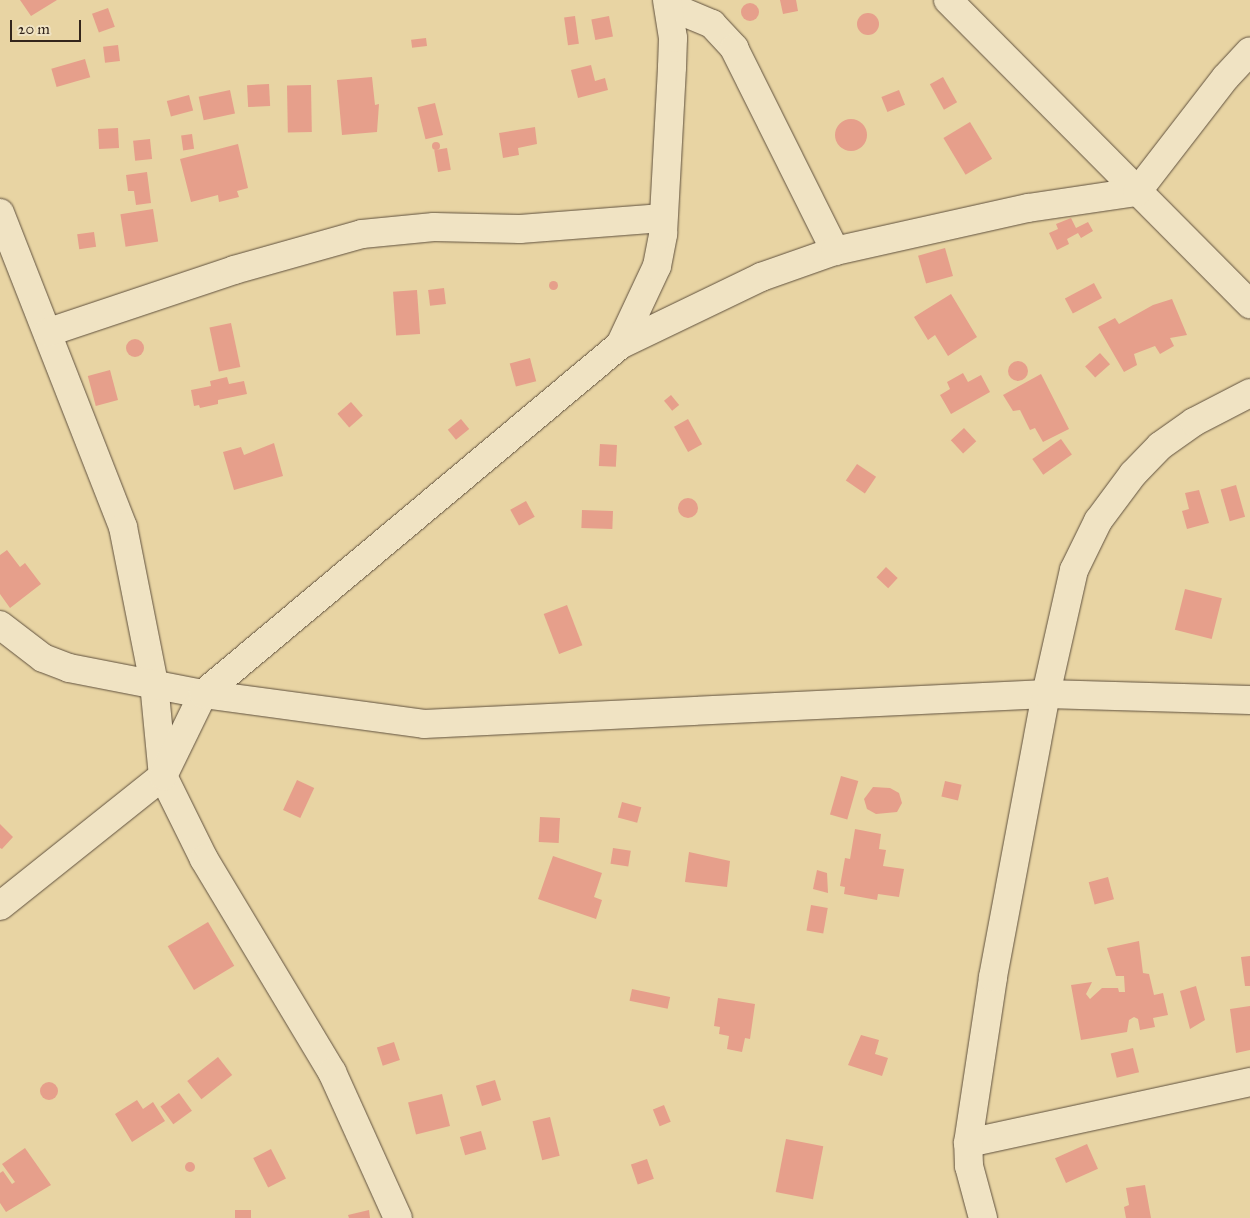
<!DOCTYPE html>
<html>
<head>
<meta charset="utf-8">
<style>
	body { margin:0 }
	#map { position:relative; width:1250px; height:1218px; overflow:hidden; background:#e8d4a3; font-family:"IM FELL Great Primer",serif }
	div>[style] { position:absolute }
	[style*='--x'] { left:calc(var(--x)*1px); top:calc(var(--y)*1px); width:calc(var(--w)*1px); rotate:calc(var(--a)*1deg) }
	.building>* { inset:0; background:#e69f8b; transform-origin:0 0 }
	.round { border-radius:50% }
	.roads { filter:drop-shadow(0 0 1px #60513e) drop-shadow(0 0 1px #60513e) }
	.minor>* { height:28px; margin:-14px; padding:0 14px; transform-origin:14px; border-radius:14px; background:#f0e3c3 }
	span { translate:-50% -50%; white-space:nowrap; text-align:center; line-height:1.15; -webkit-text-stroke:4px #f0e3c3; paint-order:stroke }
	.scale { position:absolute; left:10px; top:20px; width:71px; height:22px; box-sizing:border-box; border:2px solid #33251c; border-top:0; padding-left:6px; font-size:15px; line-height:18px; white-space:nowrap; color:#33251c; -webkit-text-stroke:4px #f0e3c3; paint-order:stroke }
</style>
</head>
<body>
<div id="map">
	<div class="building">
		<div style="clip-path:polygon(20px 0,57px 0,31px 16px)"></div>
		<div style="clip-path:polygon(780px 0,796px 0,798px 11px,783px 14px)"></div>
		<div class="round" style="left:741px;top:3px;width:18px;height:18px"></div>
		<div style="left:108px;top:8px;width:20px;height:17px;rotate:70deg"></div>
		<div class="round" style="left:857px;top:13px;width:22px;height:22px"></div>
		<div style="left:575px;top:16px;width:28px;height:11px;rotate:82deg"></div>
		<div style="left:609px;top:16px;width:21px;height:18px;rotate:79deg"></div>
		<div style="left:426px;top:38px;width:8px;height:15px;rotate:83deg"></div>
		<div style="left:118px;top:45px;width:16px;height:15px;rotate:83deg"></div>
		<div style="left:85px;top:59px;width:19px;height:35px;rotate:74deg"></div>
		<div style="clip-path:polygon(591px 65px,595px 81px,605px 78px,608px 90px,578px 98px,571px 70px)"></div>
		<div style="clip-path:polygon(372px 77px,375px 105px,379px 104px,377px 132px,342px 135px,337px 80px)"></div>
		<div style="left:943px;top:77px;width:29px;height:15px;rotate:61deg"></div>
		<div style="left:269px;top:84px;width:22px;height:22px;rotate:87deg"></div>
		<div style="left:311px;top:85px;width:47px;height:24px;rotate:89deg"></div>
		<div style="left:230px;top:90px;width:24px;height:32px;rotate:78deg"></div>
		<div style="left:899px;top:90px;width:16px;height:19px;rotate:68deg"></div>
		<div style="left:189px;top:95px;width:16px;height:23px;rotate:75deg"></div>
		<div style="left:435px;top:103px;width:33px;height:18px;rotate:76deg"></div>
		<div class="round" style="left:835px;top:119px;width:32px;height:32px"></div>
		<div style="left:970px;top:122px;width:43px;height:31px;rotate:59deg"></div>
		<div style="clip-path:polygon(535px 127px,537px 144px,518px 148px,519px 155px,503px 158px,499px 133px)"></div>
		<div style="left:118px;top:128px;width:20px;height:20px;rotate:87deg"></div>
		<div style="left:192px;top:134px;width:15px;height:11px;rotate:82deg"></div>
		<div style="left:150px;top:139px;width:20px;height:17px;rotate:84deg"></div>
		<div class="round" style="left:432px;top:142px;width:8px;height:8px"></div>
		<div style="clip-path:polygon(238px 144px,248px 188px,237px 191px,239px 197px,219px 202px,218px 195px,191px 202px,180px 159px)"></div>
		<div style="left:447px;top:148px;width:22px;height:13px;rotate:80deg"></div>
		<div style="clip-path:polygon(147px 172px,151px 203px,136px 205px,134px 191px,128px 191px,126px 175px)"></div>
		<div style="left:153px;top:209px;width:33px;height:33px;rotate:81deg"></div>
		<div style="clip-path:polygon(1071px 218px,1076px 228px,1088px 222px,1093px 231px,1081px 238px,1078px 233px,1067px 239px,1069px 244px,1057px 250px,1049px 233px,1058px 229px,1056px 224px)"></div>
		<div style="left:94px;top:232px;width:15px;height:17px;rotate:82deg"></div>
		<div style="left:945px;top:248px;width:29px;height:28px;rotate:74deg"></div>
		<div class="round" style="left:548.5px;top:280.5px;width:9px;height:9px"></div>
		<div style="left:1094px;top:283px;width:17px;height:33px;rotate:62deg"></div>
		<div style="left:444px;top:288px;width:16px;height:16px;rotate:83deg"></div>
		<div style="left:417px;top:290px;width:44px;height:24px;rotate:86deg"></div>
		<div style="clip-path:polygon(951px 294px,977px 337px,948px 356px,935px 335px,928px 340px,914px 317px)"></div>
		<div style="clip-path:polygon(1172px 299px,1187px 335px,1170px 338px,1174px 346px,1160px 354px,1155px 346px,1134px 354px,1137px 365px,1124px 372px,1098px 327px,1115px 318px,1119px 324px,1153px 305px)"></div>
		<div style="left:231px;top:323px;width:45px;height:22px;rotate:78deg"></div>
		<div class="round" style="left:126px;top:339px;width:18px;height:18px"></div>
		<div style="left:1100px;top:353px;width:15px;height:20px;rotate:48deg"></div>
		<div style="left:530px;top:358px;width:24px;height:21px;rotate:75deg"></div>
		<div class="round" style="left:1008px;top:361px;width:20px;height:20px"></div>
		<div style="left:110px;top:370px;width:31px;height:23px;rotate:75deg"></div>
		<div style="clip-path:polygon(963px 373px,968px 382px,981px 375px,990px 392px,951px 414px,940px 395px,950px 389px,947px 382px)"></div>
		<div style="clip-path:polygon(1041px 374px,1069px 429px,1043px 442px,1035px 428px,1030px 430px,1020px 410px,1013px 411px,1003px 395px)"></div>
		<div style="clip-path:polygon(227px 377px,229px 384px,244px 381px,247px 394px,218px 400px,218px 404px,200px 408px,199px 405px,194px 406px,191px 390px,211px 386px,210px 381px)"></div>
		<div style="left:671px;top:395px;width:13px;height:9px;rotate:51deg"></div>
		<div style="left:351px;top:402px;width:18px;height:18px;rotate:49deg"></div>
		<div style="left:461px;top:419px;width:13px;height:17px;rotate:51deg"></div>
		<div style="left:688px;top:419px;width:29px;height:16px;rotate:61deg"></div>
		<div style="left:964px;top:428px;width:18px;height:18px;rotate:47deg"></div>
		<div style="left:1061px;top:439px;width:19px;height:35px;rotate:55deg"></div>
		<div style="clip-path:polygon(274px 443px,283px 476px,234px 490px,223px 452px,241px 447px,244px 455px)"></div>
		<div style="left:600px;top:444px;width:17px;height:22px;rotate:3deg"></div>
		<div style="left:857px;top:464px;width:23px;height:20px;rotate:34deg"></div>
		<div style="left:1236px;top:485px;width:33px;height:16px;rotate:74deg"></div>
		<div style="clip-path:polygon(1199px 490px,1209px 523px,1187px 529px,1182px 511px,1189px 509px,1185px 493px)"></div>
		<div class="round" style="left:678px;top:498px;width:20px;height:20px"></div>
		<div style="left:526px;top:501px;width:18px;height:18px;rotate:61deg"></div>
		<div style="left:582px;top:510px;width:31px;height:18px;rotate:2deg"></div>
		<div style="clip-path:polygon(7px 550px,20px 567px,25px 563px,41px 584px,10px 608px,0 594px,0 555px)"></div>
		<div style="left:886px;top:567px;width:16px;height:14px;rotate:43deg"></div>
		<div style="left:1185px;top:589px;width:38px;height:42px;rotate:14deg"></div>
		<div style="left:567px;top:605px;width:43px;height:25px;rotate:69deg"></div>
		<div style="left:841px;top:776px;width:18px;height:40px;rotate:16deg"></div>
		<div style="left:297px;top:780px;width:19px;height:33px;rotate:25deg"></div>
		<div style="left:945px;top:781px;width:17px;height:16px;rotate:13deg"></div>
		<div style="clip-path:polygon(873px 787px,890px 788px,899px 793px,902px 803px,897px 812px,876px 814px,867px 809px,864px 799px)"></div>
		<div style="left:622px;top:802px;width:20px;height:16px;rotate:15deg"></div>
		<div style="left:540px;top:817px;width:20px;height:25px;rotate:3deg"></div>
		<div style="clip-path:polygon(0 824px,13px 837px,2px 849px,0 848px)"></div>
		<div style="clip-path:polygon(855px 829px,881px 834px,879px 849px,886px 850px,883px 866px,904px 869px,899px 897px,878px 894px,877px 900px,844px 894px,845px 887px,840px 886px,845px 858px,850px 859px)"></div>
		<div style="left:613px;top:848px;width:18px;height:16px;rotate:9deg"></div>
		<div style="clip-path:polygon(689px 852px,730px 861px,727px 887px,685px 882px)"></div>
		<div style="clip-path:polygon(553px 856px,602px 873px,594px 897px,602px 900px,596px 919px,538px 899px)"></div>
		<div style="clip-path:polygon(817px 870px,827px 873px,828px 893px,813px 889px)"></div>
		<div style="left:1108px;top:877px;width:23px;height:20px;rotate:75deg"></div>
		<div style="left:811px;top:905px;width:17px;height:26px;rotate:10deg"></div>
		<div style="left:208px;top:922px;width:51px;height:47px;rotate:59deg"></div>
		<div style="clip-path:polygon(1139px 941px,1143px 973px,1149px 974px,1154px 995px,1163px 993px,1168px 1015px,1153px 1018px,1155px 1027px,1140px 1030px,1138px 1019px,1134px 1017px,1129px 1020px,1127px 1032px,1081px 1040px,1071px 985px,1092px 982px,1086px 994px,1090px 999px,1102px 988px,1118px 988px,1119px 992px,1125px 992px,1124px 976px,1116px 976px,1107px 948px)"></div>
		<div style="clip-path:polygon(1250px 956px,1250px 986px,1245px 986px,1241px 957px)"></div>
		<div style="clip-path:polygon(1196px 986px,1205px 1020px,1190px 1029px,1180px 991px)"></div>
		<div style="left:632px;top:989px;width:39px;height:12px;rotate:12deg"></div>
		<div style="clip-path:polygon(718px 998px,755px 1004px,750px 1039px,745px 1038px,742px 1052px,727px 1049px,729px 1036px,719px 1034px,720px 1027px,714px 1026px)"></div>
		<div style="clip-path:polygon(1250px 1006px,1250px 1050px,1236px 1053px,1230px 1009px)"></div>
		<div style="clip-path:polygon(861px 1035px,879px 1040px,875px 1054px,888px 1058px,882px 1076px,848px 1065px)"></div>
		<div style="left:394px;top:1042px;width:19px;height:18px;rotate:72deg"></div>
		<div style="left:1133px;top:1048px;width:25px;height:23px;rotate:76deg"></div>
		<div style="left:218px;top:1057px;width:23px;height:39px;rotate:52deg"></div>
		<div style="left:495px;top:1080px;width:21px;height:20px;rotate:73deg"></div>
		<div class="round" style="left:40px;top:1082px;width:18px;height:18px"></div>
		<div style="left:179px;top:1093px;width:22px;height:23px;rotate:54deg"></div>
		<div style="left:442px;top:1094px;width:33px;height:35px;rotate:76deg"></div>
		<div style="clip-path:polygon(137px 1100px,143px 1109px,153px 1102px,165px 1121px,132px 1142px,115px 1114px)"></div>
		<div style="left:664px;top:1105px;width:18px;height:12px;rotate:68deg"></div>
		<div style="left:550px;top:1117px;width:40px;height:18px;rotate:76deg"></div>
		<div style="left:481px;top:1131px;width:19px;height:22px;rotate:74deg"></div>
		<div style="left:786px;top:1139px;width:38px;height:54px;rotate:11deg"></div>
		<div style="left:1087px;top:1144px;width:27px;height:35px;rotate:66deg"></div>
		<div style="clip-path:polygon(25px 1148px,51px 1185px,6px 1212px,0 1203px,0 1173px,3px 1171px,12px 1184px,15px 1182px,2px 1164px)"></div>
		<div style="left:271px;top:1149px;width:33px;height:20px;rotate:63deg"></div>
		<div style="left:647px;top:1159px;width:21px;height:17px;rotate:71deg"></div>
		<div class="round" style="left:185px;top:1162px;width:10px;height:10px"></div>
		<div style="clip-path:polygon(1145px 1185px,1151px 1218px,1126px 1218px,1124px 1207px,1129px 1205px,1126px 1188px)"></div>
		<div style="left:235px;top:1210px;width:16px;height:8px"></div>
		<div style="clip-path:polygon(369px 1210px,370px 1218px,349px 1218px,348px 1215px)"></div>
	</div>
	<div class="roads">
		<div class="minor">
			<div style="--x:948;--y:0;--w:429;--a:45.2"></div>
			<div style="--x:669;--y:6;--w:47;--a:22.7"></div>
			<div style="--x:712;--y:24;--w:33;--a:47"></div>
			<div style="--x:734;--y:48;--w:227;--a:63.5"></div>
			<div style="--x:0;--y:213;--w:337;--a:68.6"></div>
			<div style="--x:123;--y:527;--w:159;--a:78.8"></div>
			<div style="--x:154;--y:683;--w:93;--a:84.5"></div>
			<div style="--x:163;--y:776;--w:93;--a:63.7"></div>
			<div style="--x:204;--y:859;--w:249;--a:59"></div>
			<div style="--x:332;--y:1072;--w:160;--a:65.7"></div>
			<div style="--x:49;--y:332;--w:195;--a:-18.5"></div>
			<div style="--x:234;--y:270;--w:133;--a:-15.7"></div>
			<div style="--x:362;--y:234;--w:72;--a:-5.6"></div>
			<div style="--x:434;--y:227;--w:86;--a:1.3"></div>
			<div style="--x:520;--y:229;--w:143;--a:-4.4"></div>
			<div style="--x:620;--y:345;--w:87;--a:-64.9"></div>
			<div style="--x:657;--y:266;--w:33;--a:-79"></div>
			<div style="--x:663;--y:234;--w:167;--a:-86.9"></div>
			<div style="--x:672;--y:67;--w:29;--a:-88"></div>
			<div style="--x:673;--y:38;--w:38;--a:-99"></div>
			<div style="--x:0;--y:625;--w:54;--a:37.5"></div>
			<div style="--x:43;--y:658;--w:28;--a:21"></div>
			<div style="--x:69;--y:668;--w:136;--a:11"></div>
			<div style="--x:203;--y:694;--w:223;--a:7.7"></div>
			<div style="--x:424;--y:724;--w:623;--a:-2.76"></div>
			<div style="--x:1046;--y:694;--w:204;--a:1.7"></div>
			<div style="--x:0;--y:906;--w:208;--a:-38.6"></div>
			<div style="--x:163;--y:776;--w:91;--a:-64"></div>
			<div style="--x:203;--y:694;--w:544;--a:-39.93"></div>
			<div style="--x:620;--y:345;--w:157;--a:-25.7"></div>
			<div style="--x:761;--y:277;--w:78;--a:-19.4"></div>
			<div style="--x:835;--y:251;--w:198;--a:-12.6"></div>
			<div style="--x:1028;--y:208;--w:110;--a:-8.4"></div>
			<div style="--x:1137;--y:192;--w:145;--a:-52.3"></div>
			<div style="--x:1226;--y:77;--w:35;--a:-47"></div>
			<div style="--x:968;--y:1143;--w:289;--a:-12.2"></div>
			<div style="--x:983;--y:1218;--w:54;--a:-105.1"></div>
			<div style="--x:969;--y:1166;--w:23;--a:-92"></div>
			<div style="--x:968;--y:1143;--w:168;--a:-81.4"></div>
			<div style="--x:993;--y:977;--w:288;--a:-79.4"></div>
			<div style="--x:1046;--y:694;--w:127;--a:-77.3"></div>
			<div style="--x:1074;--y:570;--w:55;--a:-63.9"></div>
			<div style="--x:1098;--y:521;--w:59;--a:-53.3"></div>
			<div style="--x:1133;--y:474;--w:39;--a:-46"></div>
			<div style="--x:1160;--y:446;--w:42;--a:-35.2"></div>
			<div style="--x:1194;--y:422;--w:63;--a:-27.4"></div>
		</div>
	</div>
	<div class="scale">20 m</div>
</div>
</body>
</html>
